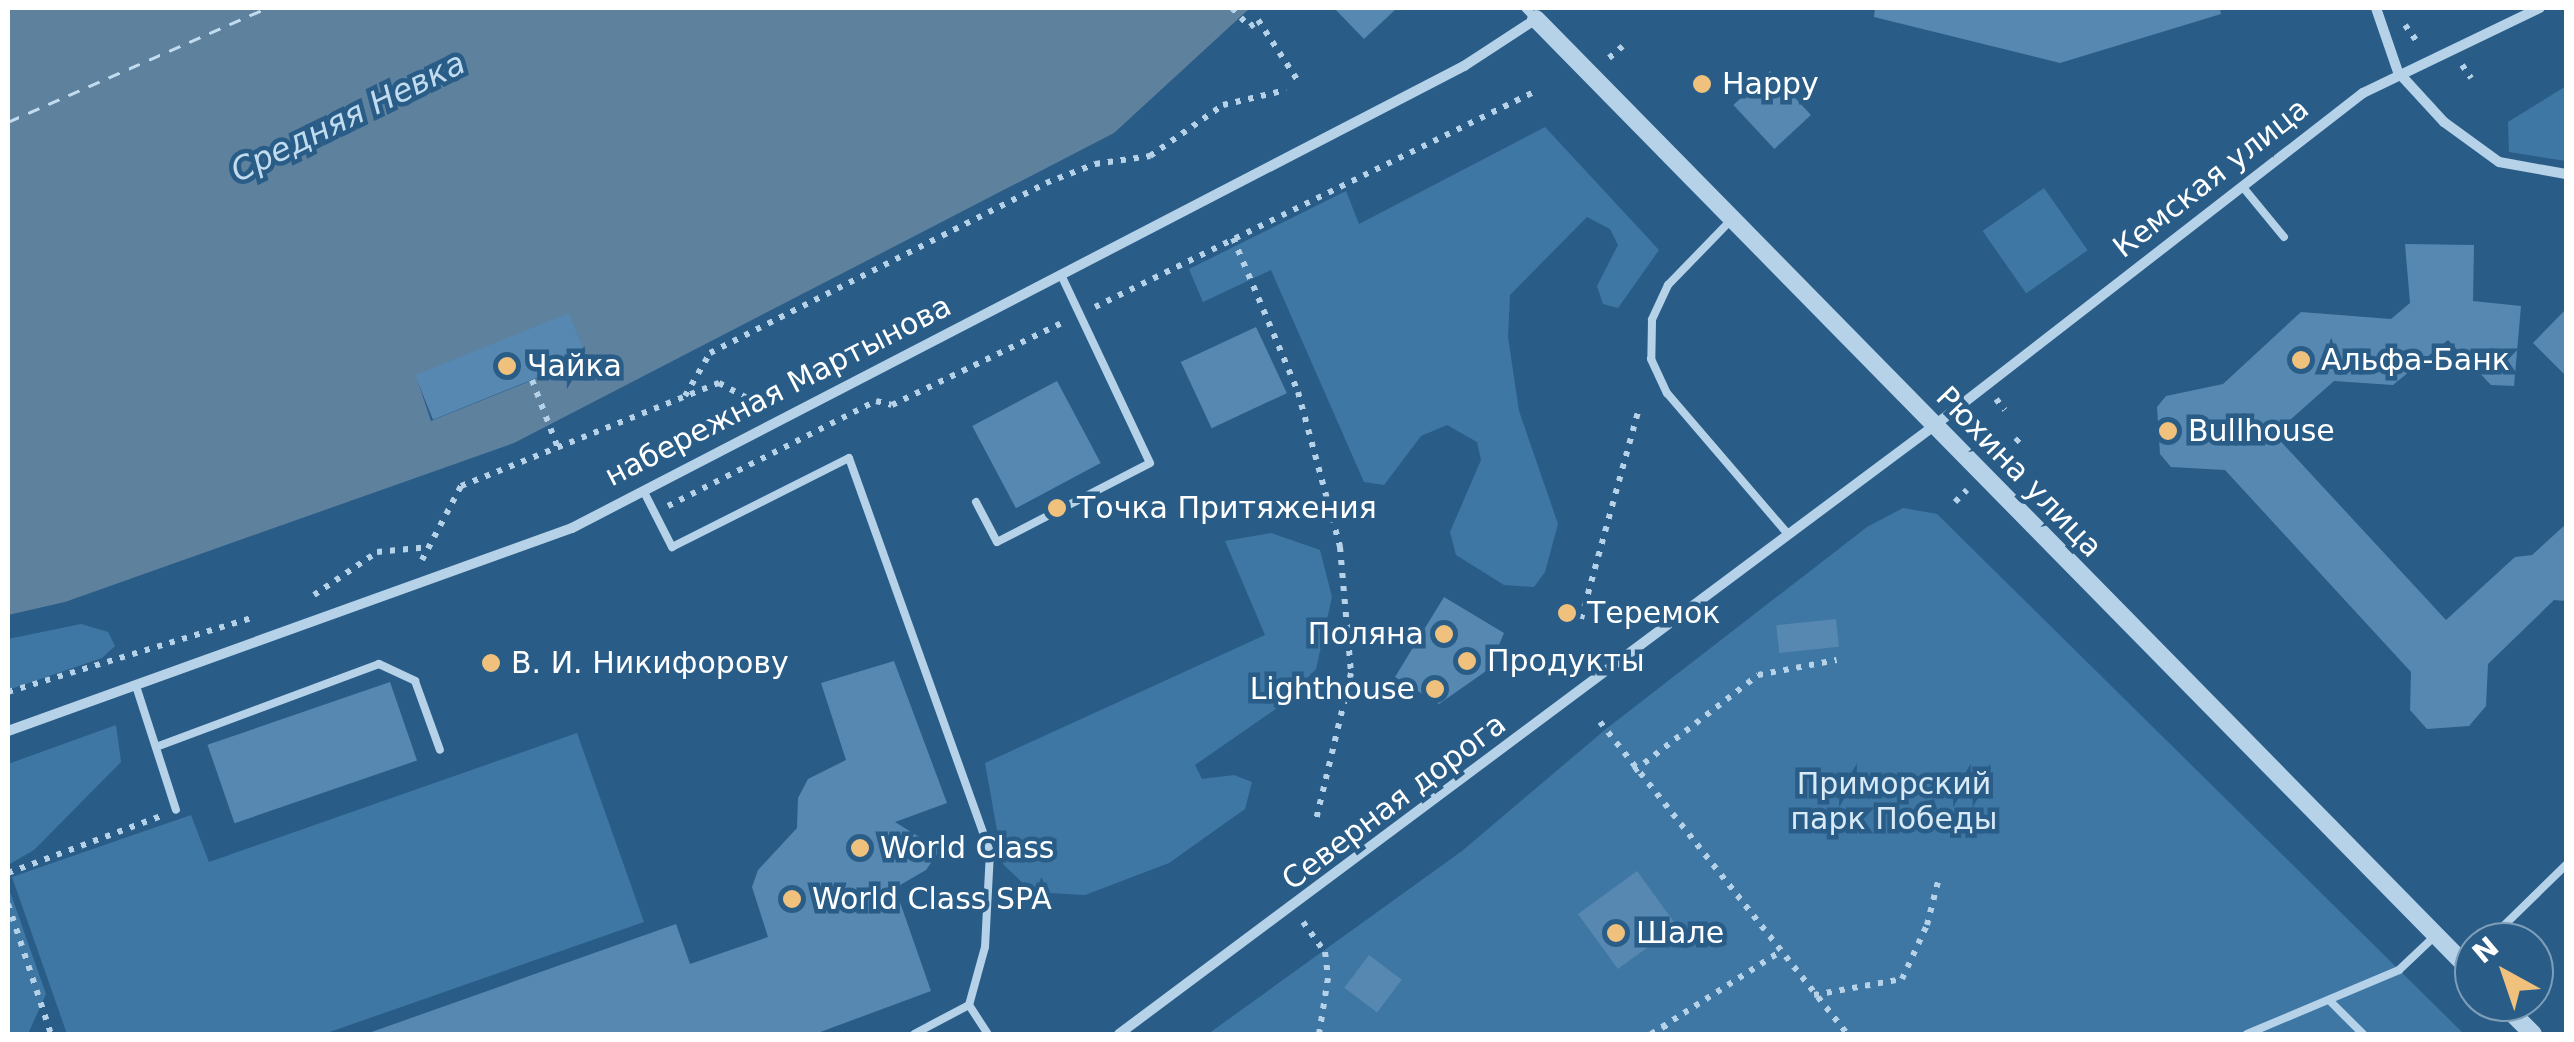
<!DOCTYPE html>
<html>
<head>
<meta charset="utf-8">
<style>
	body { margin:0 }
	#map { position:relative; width:2574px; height:1042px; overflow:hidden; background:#295d88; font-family:"DejaVu Sans",sans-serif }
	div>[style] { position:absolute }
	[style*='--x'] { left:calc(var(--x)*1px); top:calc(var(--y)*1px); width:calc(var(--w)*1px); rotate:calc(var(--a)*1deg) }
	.green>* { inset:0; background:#3e77a4; transform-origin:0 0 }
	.water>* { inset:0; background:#5e819e }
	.ferry>* { height:2.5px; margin-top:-1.25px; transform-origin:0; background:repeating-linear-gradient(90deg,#c2dcef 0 12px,transparent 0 22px) }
	.building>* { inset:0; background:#5688b1; transform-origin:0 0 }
	.path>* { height:6px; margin-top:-3px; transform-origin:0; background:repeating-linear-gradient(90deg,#b6d2e8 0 5px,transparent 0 13px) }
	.service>* { height:8px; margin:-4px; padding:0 4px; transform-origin:4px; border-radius:4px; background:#b6d2e8 }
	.minor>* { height:10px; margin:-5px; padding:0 5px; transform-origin:5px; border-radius:5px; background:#b6d2e8 }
	.tertiary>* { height:18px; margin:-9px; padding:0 9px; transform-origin:9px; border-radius:9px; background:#b6d2e8 }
	.dots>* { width:28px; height:28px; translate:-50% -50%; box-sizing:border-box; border:5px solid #295d88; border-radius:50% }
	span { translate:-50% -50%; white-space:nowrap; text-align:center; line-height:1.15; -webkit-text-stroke:9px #295d88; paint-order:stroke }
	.poi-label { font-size:30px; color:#fff }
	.left { translate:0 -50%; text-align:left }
	.right { translate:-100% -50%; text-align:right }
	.street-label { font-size:30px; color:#fff }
	.park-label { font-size:30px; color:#d9eaf7 }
	.water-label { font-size:32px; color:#c2dcef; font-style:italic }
	.frame { position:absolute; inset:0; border:10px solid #fff; pointer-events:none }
	.north { position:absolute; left:2454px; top:922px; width:100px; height:100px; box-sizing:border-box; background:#295d88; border:2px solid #7f9eb8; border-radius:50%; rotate:320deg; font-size:28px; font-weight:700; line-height:40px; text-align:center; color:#fff }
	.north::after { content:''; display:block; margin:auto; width:35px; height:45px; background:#efc17d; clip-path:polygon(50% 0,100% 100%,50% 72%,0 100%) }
</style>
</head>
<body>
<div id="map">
	<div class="green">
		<div style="clip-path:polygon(2566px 86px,2566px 161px,2509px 152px,2508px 122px)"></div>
		<div style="clip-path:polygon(1545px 127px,1659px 250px,1618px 308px,1603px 304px,1597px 286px,1618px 245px,1610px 229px,1587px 217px,1510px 295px,1508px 337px,1519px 411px,1558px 524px,1545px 572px,1534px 587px,1504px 585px,1456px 555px,1450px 532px,1481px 460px,1477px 442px,1447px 425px,1421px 436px,1384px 485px,1364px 482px,1271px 270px,1203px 302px,1189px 269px,1346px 191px,1359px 224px)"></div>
		<div style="left:2044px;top:188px;width:76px;height:75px;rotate:55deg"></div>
		<div style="clip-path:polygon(1903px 508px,1937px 514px,2464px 1034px,1208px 1034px,1462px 851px,1606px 729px,1867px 527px)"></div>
		<div style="clip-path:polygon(1271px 533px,1320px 550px,1332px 597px,1316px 669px,1280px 706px,1195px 765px,1202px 779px,1234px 775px,1252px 782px,1245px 809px,1169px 863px,1085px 895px,1032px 892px,1003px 864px,985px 763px,1265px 635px,1225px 541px)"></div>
		<div style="clip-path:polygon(81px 624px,108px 632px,115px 646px,102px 658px,8px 690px,8px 639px)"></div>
		<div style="clip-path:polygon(116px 725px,121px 762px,34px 850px,8px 865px,8px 764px)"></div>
		<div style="clip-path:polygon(577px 733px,644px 922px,324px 1034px,67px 1034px,12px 877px,191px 815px,209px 862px)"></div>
		<div style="clip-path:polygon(8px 886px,46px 994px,28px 1034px,8px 1034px)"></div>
	</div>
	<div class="water">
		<div style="clip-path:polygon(evenodd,8px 8px,1250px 8px,1114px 133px,514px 443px,65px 602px,8px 615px,8px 8px,569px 314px,587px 358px,431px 421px,416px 376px,569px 314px)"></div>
	</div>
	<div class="ferry">
		<div style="--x:8;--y:122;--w:283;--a:-23.8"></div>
	</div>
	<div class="building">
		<div style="clip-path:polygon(1334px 8px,1397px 8px,1364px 39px)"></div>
		<div style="clip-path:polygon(1875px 8px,2220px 8px,2221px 14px,2060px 63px,1874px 17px)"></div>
		<div style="left:1770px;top:71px;width:60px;height:50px;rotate:47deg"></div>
		<div style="clip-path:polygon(2405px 244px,2474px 245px,2473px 301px,2521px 306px,2514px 386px,2491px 385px,2448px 340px,2393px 385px,2334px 381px,2274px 434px,2446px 620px,2515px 557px,2532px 555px,2566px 524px,2566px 601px,2554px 600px,2488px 664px,2486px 706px,2469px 726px,2427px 729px,2410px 710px,2411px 672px,2225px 470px,2171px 467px,2160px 454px,2157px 407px,2166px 396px,2223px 384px,2301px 312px,2391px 319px,2410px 303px)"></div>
		<div style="clip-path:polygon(2566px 309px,2566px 376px,2533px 343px)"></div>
		<div style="left:569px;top:313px;width:48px;height:166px;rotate:68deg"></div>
		<div style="left:1256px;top:327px;width:73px;height:83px;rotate:65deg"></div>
		<div style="left:1057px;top:381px;width:93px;height:96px;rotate:62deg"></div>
		<div style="clip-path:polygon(1444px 597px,1504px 633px,1489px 669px,1439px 704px,1395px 677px)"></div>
		<div style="left:1836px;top:619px;width:28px;height:60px;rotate:84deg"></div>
		<div style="clip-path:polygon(894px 661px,947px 803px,895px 822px,940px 850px,926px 870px,895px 888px,931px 991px,815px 1034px,366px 1034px,676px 924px,690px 964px,768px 937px,752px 887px,758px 870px,797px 828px,798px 798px,808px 779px,846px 760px,821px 683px)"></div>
		<div style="left:390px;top:682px;width:83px;height:193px;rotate:71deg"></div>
		<div style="left:1637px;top:871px;width:68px;height:73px;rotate:54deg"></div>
		<div style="left:1369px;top:955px;width:41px;height:41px;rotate:37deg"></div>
	</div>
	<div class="path">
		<div style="--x:1232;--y:8;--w:26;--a:47"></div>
		<div style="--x:1250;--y:27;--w:11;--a:-41"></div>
		<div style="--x:1258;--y:20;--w:77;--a:56.7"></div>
		<div style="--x:2405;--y:25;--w:19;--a:54"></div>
		<div style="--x:1609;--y:58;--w:18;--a:-41"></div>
		<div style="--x:2462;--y:65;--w:16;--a:55"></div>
		<div style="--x:1233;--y:238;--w:167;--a:67.1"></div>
		<div style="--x:1298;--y:392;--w:161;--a:74.8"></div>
		<div style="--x:1340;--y:547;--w:126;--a:85"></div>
		<div style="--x:1351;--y:673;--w:151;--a:103.4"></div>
		<div style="--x:1095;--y:307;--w:493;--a:-26.1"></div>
		<div style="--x:532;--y:380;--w:73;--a:69.1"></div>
		<div style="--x:685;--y:396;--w:50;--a:-59.8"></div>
		<div style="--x:710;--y:353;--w:377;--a:-26.8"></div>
		<div style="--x:1046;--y:183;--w:53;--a:-21.2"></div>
		<div style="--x:1095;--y:164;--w:56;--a:-8.3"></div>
		<div style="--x:1150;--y:156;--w:89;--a:-34.9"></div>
		<div style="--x:1223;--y:105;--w:65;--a:-13.4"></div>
		<div style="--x:1996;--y:399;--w:14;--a:51"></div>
		<div style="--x:1997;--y:460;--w:39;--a:-44"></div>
		<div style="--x:1955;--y:502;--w:17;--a:-45"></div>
		<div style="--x:668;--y:506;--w:233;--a:-26.8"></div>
		<div style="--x:876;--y:401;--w:16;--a:14"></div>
		<div style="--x:892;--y:405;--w:193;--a:-25.8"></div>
		<div style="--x:422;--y:560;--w:84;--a:-62.2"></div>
		<div style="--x:461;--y:486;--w:278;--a:-21.8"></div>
		<div style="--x:719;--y:383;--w:51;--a:28.1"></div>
		<div style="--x:314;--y:595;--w:76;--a:-34.3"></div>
		<div style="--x:377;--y:552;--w:52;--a:-5.5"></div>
		<div style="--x:1581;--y:619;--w:218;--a:-74.6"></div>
		<div style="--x:8;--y:692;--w:254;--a:-16.9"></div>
		<div style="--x:1600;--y:722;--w:398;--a:51.6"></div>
		<div style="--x:1634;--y:771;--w:157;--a:-37.7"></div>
		<div style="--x:1758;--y:675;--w:80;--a:-10.8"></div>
		<div style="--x:8;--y:873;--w:163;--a:-20.4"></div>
		<div style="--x:8;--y:904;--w:137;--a:71.7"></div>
		<div style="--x:1303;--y:922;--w:37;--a:54"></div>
		<div style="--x:1325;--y:952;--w:26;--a:83"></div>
		<div style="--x:1328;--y:978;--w:57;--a:99.1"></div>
		<div style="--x:1814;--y:995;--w:89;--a:-10.3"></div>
		<div style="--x:1902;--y:979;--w:60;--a:-65.2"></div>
		<div style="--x:1927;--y:925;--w:44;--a:-75.7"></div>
		<div style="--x:1663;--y:1025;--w:11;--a:52"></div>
		<div style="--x:1651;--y:1034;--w:151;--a:-32.5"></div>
	</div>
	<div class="service">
		<div style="--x:1525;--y:8;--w:16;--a:45"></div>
		<div style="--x:2242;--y:186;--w:66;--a:50.5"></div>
		<div style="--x:1732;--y:219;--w:92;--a:134.1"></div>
		<div style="--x:1668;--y:285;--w:38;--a:115"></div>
		<div style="--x:1652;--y:320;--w:39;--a:91"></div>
		<div style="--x:1651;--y:359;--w:38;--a:65"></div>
		<div style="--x:1667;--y:393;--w:186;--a:49.4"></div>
		<div style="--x:644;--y:492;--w:62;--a:63"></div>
		<div style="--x:672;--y:547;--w:198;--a:-26.7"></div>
		<div style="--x:849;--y:458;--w:418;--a:70.3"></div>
		<div style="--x:990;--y:852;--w:95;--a:93"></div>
		<div style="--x:985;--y:947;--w:60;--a:105.4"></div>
		<div style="--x:969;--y:1005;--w:62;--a:152.2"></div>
		<div style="--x:976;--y:502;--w:45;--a:62.3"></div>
		<div style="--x:997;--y:542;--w:172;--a:-27.3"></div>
		<div style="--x:1150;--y:463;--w:208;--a:-115.3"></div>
		<div style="--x:136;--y:686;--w:130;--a:72.1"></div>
		<div style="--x:156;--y:747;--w:238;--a:-20.4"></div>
		<div style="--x:379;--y:664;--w:40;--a:25"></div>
		<div style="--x:415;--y:681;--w:73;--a:70.1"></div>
		<div style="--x:2487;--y:942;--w:110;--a:-44.3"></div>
		<div style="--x:2329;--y:1000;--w:48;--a:45"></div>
		<div style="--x:969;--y:1005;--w:35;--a:57"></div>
		<div style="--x:2247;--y:1034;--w:165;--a:-22.8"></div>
		<div style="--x:2399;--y:970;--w:51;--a:-43.4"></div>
	</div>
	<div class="minor">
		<div style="--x:2376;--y:8;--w:68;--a:71"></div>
		<div style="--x:2398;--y:72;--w:68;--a:47.4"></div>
		<div style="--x:2444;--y:122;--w:68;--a:36"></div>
		<div style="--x:2499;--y:162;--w:68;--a:10.2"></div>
		<div style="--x:8;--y:731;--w:599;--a:-19.8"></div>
		<div style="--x:572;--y:528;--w:1005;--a:-27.38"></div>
		<div style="--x:1464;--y:66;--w:86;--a:-33.1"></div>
		<div style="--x:1119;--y:1034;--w:1018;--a:-36.73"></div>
		<div style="--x:1935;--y:425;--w:542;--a:-37.8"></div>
		<div style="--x:2363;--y:93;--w:196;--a:-25.7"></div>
	</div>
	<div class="tertiary">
		<div style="--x:1536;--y:19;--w:1339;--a:45.51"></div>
		<div style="--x:2501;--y:1002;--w:45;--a:45"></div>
	</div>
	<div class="dots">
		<div style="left:1702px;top:84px;background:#efc17d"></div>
		<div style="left:2301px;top:360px;background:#efc17d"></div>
		<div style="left:507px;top:366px;background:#efc17d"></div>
		<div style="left:2168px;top:431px;background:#efc17d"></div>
		<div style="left:1057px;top:508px;background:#efc17d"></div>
		<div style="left:1567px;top:613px;background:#efc17d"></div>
		<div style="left:1444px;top:634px;background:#efc17d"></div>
		<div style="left:1467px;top:661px;background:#efc17d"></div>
		<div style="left:491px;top:663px;background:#efc17d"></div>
		<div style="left:1435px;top:689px;background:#efc17d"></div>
		<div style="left:860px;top:848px;background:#efc17d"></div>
		<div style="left:792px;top:899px;background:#efc17d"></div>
		<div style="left:1616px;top:933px;background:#efc17d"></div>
	</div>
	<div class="poi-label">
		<span class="left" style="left:1722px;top:84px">Happy</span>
		<span class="left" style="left:2321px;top:360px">Альфа-Банк</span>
		<span class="left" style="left:527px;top:366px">Чайка</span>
		<span class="left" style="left:2188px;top:431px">Bullhouse</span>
		<span class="left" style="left:1077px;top:508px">Точка Притяжения</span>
		<span class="left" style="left:1587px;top:613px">Теремок</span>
		<span class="right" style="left:1424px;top:634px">Поляна</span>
		<span class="left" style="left:1487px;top:661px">Продукты</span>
		<span class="left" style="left:511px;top:663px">В. И. Никифорову</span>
		<span class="right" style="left:1415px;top:689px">Lighthouse</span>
		<span class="left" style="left:880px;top:848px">World Class</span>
		<span class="left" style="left:812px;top:899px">World Class SPA</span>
		<span class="left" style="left:1636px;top:933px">Шале</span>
	</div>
	<div class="street-label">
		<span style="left:2211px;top:178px;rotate:-38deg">Кемская улица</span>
		<span style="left:778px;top:391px;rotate:-27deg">набережная Мартынова</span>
		<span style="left:2019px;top:472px;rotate:46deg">Рюхина улица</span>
		<span style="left:1394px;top:802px;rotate:-37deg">Северная дорога</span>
	</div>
	<div class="park-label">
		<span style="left:1894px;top:801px">Приморский<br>парк Победы</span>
	</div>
	<div class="water-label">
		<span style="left:348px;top:117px;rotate:-26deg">Средняя Невка</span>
	</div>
	<div class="frame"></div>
	<div class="north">N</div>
</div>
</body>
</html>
